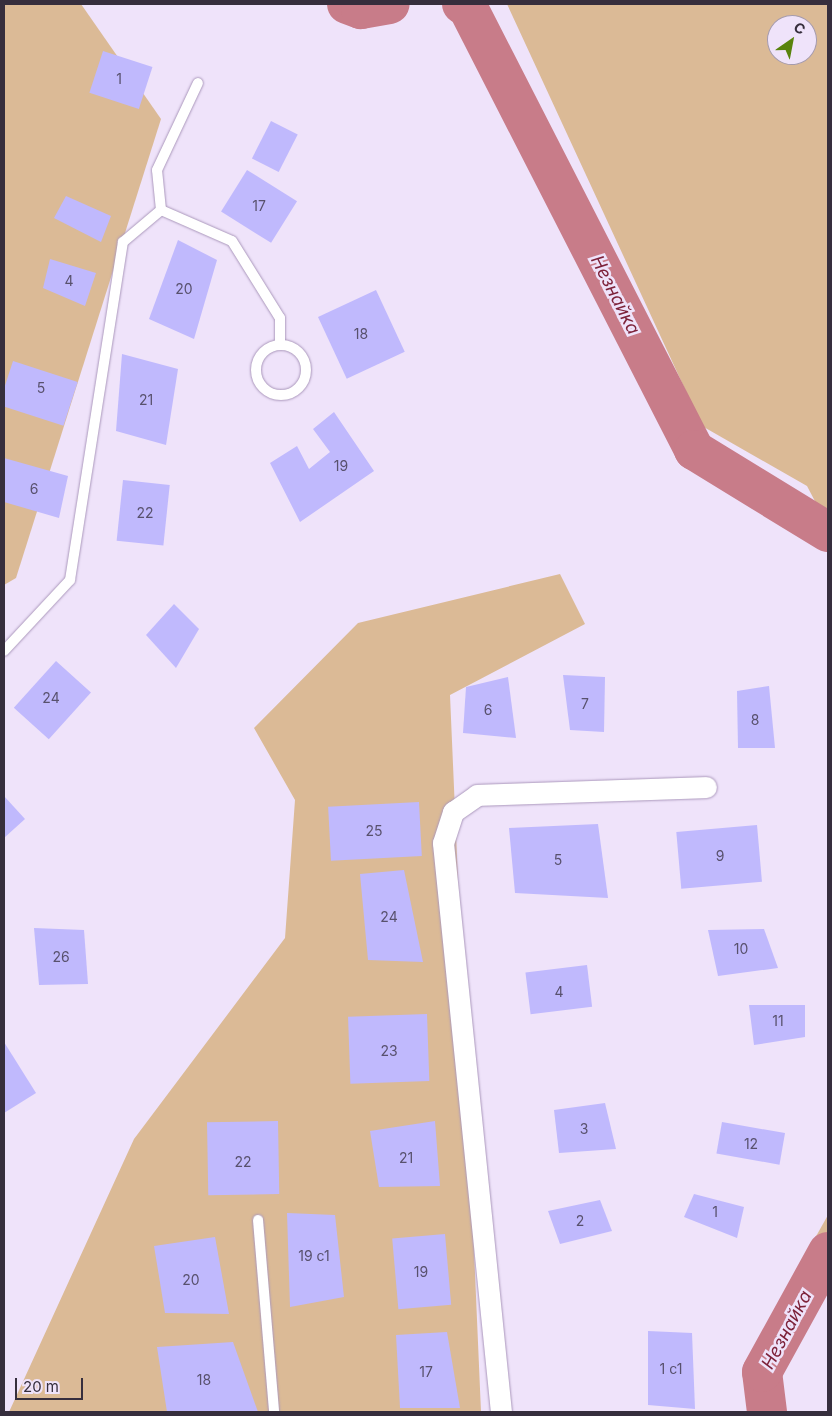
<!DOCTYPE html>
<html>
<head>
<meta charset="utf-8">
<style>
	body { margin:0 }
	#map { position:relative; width:832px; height:1416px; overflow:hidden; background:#efe3fa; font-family:Inter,sans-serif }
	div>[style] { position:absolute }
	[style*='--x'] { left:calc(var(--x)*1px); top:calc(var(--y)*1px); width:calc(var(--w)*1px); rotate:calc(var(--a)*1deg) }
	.green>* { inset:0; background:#dbba96 }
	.river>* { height:40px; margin:-20px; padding:0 20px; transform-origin:20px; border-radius:20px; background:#c87c89 }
	.building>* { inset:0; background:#c0b9fd; transform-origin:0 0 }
	.roads { filter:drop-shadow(0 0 1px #ab98bc) drop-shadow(0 0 1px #ab98bc) }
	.service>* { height:10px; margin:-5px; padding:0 5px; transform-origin:5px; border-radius:5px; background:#fff }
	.service>.ring { margin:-5px; padding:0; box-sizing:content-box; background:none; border:10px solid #fff; border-radius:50% }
	.minor>* { height:21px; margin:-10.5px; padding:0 10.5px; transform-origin:10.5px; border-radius:10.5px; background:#fff }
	span { translate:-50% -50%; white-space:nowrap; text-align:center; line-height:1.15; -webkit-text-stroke:5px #efe3fa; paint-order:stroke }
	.number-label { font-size:14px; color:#58516d }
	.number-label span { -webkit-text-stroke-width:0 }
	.water-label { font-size:18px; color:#7d223a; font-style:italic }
	.frame { position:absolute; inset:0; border:5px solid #362e3d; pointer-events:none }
	.north { position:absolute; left:767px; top:15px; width:50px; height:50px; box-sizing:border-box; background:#efe3fa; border:1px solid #a59bae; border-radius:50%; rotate:33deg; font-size:14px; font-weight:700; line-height:20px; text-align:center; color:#362e3d }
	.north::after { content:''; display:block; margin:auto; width:18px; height:22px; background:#59830d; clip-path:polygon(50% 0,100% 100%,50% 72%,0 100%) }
	.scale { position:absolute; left:15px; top:1378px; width:68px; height:22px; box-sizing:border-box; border:2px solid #362e3d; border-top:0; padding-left:6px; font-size:15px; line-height:18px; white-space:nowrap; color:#362e3d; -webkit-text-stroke:4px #efe3fa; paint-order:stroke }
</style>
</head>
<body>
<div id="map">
	<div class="green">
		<div style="clip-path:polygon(4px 4px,81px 4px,161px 119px,16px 578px,4px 585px)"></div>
		<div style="clip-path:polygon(evenodd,507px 4px,828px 4px,828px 526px,807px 486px,702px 426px,507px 4px,777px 25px,807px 25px,807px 55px,777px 55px,777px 25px)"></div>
		<div style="clip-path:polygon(560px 574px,585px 624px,450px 695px,481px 1412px,9px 1412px,134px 1139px,285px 938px,295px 800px,254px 728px,358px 623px)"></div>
		<div style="clip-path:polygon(828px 1215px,828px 1262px,806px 1254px)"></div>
	</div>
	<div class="river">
		<div style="--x:347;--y:4;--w:15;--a:20"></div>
		<div style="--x:361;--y:9;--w:29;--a:-10"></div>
		<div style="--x:462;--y:4;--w:5;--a:22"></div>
		<div style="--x:467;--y:6;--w:499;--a:62.9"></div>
		<div style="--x:694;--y:450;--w:157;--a:31.5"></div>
		<div style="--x:767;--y:1412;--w:40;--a:-97.1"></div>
		<div style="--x:762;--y:1372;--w:137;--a:-61.2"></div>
	</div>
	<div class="building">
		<div style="left:103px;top:51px;width:52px;height:44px;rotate:18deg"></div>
		<div style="left:271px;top:121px;width:30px;height:42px;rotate:27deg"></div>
		<div style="left:247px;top:170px;width:59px;height:49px;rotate:32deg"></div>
		<div style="clip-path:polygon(66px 196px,111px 216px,101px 242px,54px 218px)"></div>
		<div style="clip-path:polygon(178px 240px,217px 260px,194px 339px,149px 319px)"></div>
		<div style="clip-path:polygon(50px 259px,96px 273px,85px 306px,43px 288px)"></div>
		<div style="left:376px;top:290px;width:68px;height:64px;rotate:65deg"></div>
		<div style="clip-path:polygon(122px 354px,178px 369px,166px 445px,116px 431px)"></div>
		<div style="left:13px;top:361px;width:68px;height:46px;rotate:18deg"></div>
		<div style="clip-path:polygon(334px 412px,374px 471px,300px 522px,270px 463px,297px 446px,309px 469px,330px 452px,313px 429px)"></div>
		<div style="clip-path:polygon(4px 458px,68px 476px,59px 518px,4px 502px)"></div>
		<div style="left:123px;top:480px;width:47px;height:61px;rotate:6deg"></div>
		<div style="clip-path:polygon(174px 604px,199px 629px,176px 668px,146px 635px)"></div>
		<div style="left:56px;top:661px;width:47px;height:63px;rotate:42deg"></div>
		<div style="clip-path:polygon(563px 675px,605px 677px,604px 732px,570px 730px)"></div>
		<div style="clip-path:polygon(508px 677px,516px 738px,463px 733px,466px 687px)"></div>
		<div style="clip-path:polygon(769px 686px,775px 748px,738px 748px,737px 691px)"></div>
		<div style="clip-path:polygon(4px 796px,25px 819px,4px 838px)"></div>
		<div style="left:419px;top:802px;width:54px;height:91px;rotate:87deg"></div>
		<div style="clip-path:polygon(598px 824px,608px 898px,515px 893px,509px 828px)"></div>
		<div style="left:757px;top:825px;width:57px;height:81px;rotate:85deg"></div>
		<div style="clip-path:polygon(404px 870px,423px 962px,368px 960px,360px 874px)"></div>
		<div style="clip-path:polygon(34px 928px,84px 930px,88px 984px,39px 985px)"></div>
		<div style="clip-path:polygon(764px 929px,778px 968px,718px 976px,708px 930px)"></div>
		<div style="left:587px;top:965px;width:42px;height:62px;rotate:83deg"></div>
		<div style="clip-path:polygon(749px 1005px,805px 1005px,805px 1037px,754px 1045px)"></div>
		<div style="left:427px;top:1014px;width:67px;height:79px;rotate:88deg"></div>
		<div style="clip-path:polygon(4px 1042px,36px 1093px,4px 1113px)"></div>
		<div style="clip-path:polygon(605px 1103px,616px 1149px,559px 1153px,554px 1110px)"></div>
		<div style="left:278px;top:1121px;width:73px;height:71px;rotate:89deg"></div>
		<div style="clip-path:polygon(435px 1121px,440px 1186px,379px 1187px,370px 1131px)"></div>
		<div style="left:722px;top:1122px;width:64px;height:32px;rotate:10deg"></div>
		<div style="clip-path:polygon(694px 1194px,744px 1207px,737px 1238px,684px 1217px)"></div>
		<div style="clip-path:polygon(600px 1200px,612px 1231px,560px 1244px,548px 1211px)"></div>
		<div style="clip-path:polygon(287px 1213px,335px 1215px,344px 1297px,290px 1307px)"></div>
		<div style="left:445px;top:1234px;width:71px;height:53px;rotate:85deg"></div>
		<div style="clip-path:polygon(215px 1237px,229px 1314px,165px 1313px,154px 1246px)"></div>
		<div style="clip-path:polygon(648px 1331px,692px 1333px,695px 1409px,648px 1405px)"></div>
		<div style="clip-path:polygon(447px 1332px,460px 1408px,400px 1408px,396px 1335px)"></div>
		<div style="clip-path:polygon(233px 1342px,258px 1412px,167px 1412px,157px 1347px)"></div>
	</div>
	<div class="roads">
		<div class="service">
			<div style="--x:161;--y:210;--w:77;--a:23.6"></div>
			<div style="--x:232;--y:241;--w:91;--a:58.1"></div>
			<div style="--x:280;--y:318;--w:26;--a:90"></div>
			<div style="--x:161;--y:210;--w:40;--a:-95.7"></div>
			<div style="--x:157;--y:170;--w:96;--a:-64.8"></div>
			<div class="ring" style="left:256px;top:345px;width:40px;height:40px"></div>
			<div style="--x:4;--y:651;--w:97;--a:-47.1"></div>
			<div style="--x:70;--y:580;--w:342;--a:-81.1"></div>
			<div style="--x:123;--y:242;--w:50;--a:-40.1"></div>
			<div style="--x:258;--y:1220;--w:193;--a:85.2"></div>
		</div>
		<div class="minor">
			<div style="--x:501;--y:1412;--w:572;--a:-95.82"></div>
			<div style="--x:443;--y:843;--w:33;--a:-72"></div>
			<div style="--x:453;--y:812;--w:29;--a:-35"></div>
			<div style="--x:477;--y:795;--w:229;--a:-2"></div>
		</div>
	</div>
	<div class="number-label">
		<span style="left:119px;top:79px">1</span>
		<span style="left:259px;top:206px">17</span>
		<span style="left:69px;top:281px">4</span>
		<span style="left:184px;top:289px">20</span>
		<span style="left:361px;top:334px">18</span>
		<span style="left:41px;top:388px">5</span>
		<span style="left:146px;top:400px">21</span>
		<span style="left:341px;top:466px">19</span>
		<span style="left:34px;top:489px">6</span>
		<span style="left:145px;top:513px">22</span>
		<span style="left:51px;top:698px">24</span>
		<span style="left:585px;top:704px">7</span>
		<span style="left:488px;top:710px">6</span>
		<span style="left:755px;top:720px">8</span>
		<span style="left:374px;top:831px">25</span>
		<span style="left:720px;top:856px">9</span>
		<span style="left:558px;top:860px">5</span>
		<span style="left:389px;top:917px">24</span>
		<span style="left:741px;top:949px">10</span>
		<span style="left:61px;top:957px">26</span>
		<span style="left:559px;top:992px">4</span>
		<span style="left:778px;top:1021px">11</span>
		<span style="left:389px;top:1051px">23</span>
		<span style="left:584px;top:1129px">3</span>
		<span style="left:751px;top:1144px">12</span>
		<span style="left:406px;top:1158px">21</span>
		<span style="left:243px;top:1162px">22</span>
		<span style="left:715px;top:1212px">1</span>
		<span style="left:580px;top:1221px">2</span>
		<span style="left:314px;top:1256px">19 с1</span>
		<span style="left:421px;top:1272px">19</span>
		<span style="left:191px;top:1280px">20</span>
		<span style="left:671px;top:1369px">1 с1</span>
		<span style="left:426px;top:1372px">17</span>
		<span style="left:204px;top:1380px">18</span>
	</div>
	<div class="water-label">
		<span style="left:615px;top:295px;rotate:63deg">Незнайка</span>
		<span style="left:787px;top:1330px;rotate:-62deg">Незнайка</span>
	</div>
	<div class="frame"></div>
	<div class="north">С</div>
	<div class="scale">20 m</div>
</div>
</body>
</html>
